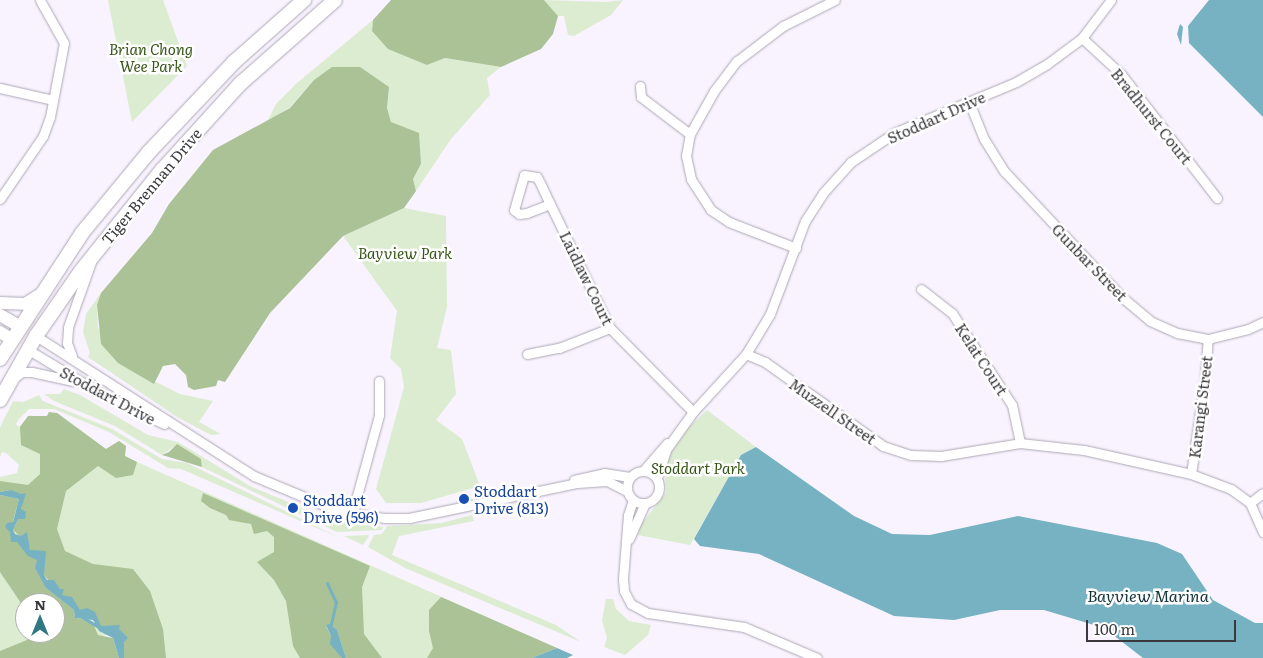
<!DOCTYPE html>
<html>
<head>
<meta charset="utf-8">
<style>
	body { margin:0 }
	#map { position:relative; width:1263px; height:658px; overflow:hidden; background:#f8f3fe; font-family:Literata,serif }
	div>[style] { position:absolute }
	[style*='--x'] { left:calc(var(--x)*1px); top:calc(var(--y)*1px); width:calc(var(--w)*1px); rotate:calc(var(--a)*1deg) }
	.green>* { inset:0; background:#dcecd0 }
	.forest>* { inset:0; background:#aac296 }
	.water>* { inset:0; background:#76b2c2 }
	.stream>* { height:3px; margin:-1.5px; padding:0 1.5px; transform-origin:1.5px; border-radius:1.5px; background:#76b2c2 }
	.roads { filter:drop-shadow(0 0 1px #ada7b5) drop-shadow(0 0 1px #ada7b5) }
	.street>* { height:9px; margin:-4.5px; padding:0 4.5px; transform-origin:4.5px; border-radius:4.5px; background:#fff }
	.street>.ring { margin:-4.5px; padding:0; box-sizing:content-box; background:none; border:9px solid #fff; border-radius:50% }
	.secondary>* { height:12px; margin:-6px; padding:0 6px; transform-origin:6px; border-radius:6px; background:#fff }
	.primary>* { height:14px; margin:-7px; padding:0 7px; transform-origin:7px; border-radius:7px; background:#fff }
	.dots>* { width:14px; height:14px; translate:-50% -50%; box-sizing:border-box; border:2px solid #fff; border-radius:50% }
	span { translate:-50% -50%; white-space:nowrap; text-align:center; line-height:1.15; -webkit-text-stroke:5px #fff; paint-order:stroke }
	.park-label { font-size:15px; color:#385618; font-style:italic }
	.street-label { font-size:15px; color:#3a383d }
	.transit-label { font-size:15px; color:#164399 }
	.left { translate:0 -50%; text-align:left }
	.water-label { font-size:16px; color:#133139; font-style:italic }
	.north { position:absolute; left:15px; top:593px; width:50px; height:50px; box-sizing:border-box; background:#fff; border:1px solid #b0afb1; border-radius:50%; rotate:0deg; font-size:14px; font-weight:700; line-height:20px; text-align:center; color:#3a383d }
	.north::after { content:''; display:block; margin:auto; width:18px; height:22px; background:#317882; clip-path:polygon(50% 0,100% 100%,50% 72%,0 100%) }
	.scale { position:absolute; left:1086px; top:620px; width:150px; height:22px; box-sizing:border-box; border:2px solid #3a383d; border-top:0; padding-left:6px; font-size:15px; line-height:18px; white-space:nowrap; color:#3a383d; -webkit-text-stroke:4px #fff; paint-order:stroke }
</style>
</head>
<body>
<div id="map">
	<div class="green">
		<div style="clip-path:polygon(108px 0,163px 0,187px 66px,132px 122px)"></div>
		<div style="clip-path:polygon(544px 0,606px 2px,623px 0,611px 15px,574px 36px,568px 35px,564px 16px,558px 16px)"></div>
		<div style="clip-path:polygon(373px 20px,372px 31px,427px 65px,445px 58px,501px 67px,487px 78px,490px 95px,451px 139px,416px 191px,413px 179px,421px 164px,418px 140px,391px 122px,387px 108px,389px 87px,360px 68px,314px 80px,290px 107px,267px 122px,276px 104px,297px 83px)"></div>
		<div style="clip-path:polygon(404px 208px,446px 216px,447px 307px,437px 348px,451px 350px,456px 394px,436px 420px,462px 439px,480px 486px,421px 503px,386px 503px,376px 489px,404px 387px,401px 369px,390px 358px,397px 311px,343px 236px)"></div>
		<div style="clip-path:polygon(101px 293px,102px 298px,97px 305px,98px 328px,118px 363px,180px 394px,213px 401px,199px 422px,221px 434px,211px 435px,177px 417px,88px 357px,90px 353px,83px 332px,86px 314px)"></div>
		<div style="clip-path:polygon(64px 389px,80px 395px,148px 435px,178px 442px,250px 486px,312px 512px,350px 523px,383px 527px,382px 530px,337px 532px,202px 467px,201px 459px,176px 445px,162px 455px,115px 426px,54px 401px,44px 394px,60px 394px)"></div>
		<div style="clip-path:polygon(39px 395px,43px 401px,112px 429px,162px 459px,187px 463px,340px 538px,181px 469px,168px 468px,109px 432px,54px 409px,29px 409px,19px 419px,16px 424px,19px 427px,30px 415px,37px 418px,57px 413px,106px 449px,119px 441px,126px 446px,125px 456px,137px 462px,557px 648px,532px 658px,346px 658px,326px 625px,342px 658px,125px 658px,124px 642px,128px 638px,0 492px,0 477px,17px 473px,19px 465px,6px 453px,2px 452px,0 457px,0 427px,13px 401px,23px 402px)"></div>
		<div style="clip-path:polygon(707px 410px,756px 447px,741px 455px,690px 545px,638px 535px,641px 524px,666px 493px,665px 462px,688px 428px)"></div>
		<div style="clip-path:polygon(evenodd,0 496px,98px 629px,107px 635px,0 658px,0 496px,25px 603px,55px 603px,55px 633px,25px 633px,25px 603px)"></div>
		<div style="clip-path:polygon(472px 515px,474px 521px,399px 536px,392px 555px,556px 625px,581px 642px,405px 568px,368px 547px,374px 535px,382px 534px,387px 526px,441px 523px)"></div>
		<div style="clip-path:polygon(369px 536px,363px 545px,344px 536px,369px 535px)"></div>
		<div style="clip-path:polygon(606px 599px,613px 599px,616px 609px,629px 621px,651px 625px,648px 635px,625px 655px,604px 647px,607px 638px,602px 620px)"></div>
	</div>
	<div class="forest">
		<div style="clip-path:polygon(391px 0,544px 0,558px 16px,553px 34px,541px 49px,501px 67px,445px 58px,427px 65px,388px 49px,372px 31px,373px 20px)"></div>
		<div style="clip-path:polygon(332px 67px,360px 67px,389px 87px,387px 108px,391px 122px,419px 133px,421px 164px,413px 179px,416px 191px,404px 208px,343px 236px,270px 313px,225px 382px,218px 380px,216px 386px,194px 390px,188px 387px,186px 375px,175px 364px,163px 366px,154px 384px,118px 363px,101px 344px,97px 305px,101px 293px,152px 233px,169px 204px,213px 150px,290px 108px,314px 80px)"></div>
		<div style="clip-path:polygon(49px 412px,57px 413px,106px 449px,119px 441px,126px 446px,125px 456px,137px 462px,133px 475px,116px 478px,98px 466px,66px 491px,57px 529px,65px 551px,93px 564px,133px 569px,150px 591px,163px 629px,166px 658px,124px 658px,119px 629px,100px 626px,62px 595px,44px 575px,44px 556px,30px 550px,26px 533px,21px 537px,13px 530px,18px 519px,25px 519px,21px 509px,24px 497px,11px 490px,0 492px,0 481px,28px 485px,40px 474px,40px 454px,21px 445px,20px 427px,28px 416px,47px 416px)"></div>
		<div style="clip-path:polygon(177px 444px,201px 459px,202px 467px,162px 455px,169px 452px)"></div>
		<div style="clip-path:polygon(203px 493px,370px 566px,362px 587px,364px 634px,382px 658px,346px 658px,337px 630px,326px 626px,342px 658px,300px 658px,293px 646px,286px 601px,274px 580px,257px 562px,274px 552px,274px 537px,267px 531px,254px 534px,251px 524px,229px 520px,226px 515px,210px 508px,201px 501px)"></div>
		<div style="clip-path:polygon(0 495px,19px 499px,10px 532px,37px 560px,46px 588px,74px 610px,75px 618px,92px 621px,98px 635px,113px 638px,119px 658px,0 658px,0 651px,27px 640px,34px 633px,55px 633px,55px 603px,25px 603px,25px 609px,0 572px)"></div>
		<div style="clip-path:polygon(441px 597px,557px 648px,532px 658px,427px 658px,433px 648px,429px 631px,429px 610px)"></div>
	</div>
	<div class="water">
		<div style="clip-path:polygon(1209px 0,1263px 0,1263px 117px,1189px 43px,1188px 26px)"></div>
		<div style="clip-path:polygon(1180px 24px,1183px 27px,1181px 45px,1177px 34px)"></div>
		<div style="clip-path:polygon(756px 447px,854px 516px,892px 534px,930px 535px,1018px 516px,1157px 543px,1182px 554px,1213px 600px,1255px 623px,1263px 623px,1263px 658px,1143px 658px,1104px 628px,1044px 610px,1000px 610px,954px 620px,894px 616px,759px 554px,700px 546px,694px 539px,741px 455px)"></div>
		<div style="clip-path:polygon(11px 490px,21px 494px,26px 493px,21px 509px,26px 512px,25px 519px,18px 519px,13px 530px,15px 534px,21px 536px,27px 532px,30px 550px,46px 551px,44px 575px,47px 580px,54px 580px,60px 589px,64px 589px,62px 595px,72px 597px,80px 610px,87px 608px,95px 612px,101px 626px,120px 625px,119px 629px,128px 638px,124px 642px,124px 658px,119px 658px,113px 638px,99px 631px,93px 620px,75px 618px,74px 610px,46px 588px,35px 568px,37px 560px,28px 556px,17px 542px,11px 542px,10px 532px,5px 527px,7px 523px,13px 522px,19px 499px,0 495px,0 492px)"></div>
		<div style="clip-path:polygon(329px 624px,337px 630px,346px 658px,342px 658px,330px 644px,331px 636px,326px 625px)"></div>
		<div style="clip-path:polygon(557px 648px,573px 655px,567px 658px,532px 658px)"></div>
	</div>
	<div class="stream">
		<div style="--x:327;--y:583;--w:21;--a:65"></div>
		<div style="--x:336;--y:602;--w:26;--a:103"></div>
		<div style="--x:82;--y:617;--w:23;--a:31"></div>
	</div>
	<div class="roads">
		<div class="street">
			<div style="--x:1082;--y:38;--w:53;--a:42.7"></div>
			<div style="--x:1121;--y:74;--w:157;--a:52.3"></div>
			<div style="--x:640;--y:86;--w:11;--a:85"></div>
			<div style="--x:641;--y:97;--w:61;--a:37.1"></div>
			<div style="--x:0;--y:88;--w:54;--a:12.8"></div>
			<div style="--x:969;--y:102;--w:40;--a:68"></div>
			<div style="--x:984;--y:139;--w:39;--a:58"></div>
			<div style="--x:1005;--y:172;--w:173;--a:46.9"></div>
			<div style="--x:1123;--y:298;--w:35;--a:40"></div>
			<div style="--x:1150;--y:321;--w:30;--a:24"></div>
			<div style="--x:1177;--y:333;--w:32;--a:11"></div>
			<div style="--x:1208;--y:339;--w:41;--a:-14"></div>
			<div style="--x:1248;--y:329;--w:17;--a:-25"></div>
			<div style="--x:0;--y:199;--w:76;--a:-55.7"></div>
			<div style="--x:43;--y:136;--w:20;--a:-70"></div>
			<div style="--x:50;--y:117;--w:75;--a:-79.3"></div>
			<div style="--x:64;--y:43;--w:49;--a:-119.2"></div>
			<div style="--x:550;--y:204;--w:25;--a:159"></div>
			<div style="--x:527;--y:213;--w:8;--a:173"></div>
			<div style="--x:519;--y:214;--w:6;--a:-141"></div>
			<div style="--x:514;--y:210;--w:36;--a:-74"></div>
			<div style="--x:524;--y:175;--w:13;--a:9"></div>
			<div style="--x:537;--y:177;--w:11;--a:63"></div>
			<div style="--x:542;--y:187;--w:19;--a:65"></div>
			<div style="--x:550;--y:204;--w:138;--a:64.2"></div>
			<div style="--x:610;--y:328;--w:118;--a:45.3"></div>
			<div style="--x:796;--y:248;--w:72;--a:-158.8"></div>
			<div style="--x:729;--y:222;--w:22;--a:-146"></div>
			<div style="--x:711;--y:210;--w:37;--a:-123"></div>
			<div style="--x:691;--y:179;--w:24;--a:-102"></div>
			<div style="--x:686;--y:156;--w:22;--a:-80"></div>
			<div style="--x:690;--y:134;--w:49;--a:-60.8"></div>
			<div style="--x:714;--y:91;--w:38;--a:-53"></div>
			<div style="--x:737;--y:61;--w:58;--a:-37.3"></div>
			<div style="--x:783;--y:26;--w:58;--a:-26.6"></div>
			<div style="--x:921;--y:289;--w:39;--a:38"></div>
			<div style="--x:952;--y:313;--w:110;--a:56.9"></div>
			<div style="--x:1012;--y:405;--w:39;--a:78"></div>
			<div style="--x:36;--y:336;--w:259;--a:32.7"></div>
			<div style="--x:254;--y:476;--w:91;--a:22.6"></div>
			<div style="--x:338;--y:511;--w:48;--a:8.5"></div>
			<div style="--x:385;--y:518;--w:24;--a:0"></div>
			<div style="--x:409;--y:518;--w:172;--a:-11.8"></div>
			<div style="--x:577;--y:483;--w:30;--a:-4"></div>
			<div style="--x:607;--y:481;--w:22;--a:27"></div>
			<div style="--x:27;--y:349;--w:87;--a:31"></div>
			<div style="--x:102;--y:394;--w:69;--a:25.8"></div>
			<div style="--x:527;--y:354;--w:33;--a:-11"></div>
			<div style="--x:559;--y:348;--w:55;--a:-21.4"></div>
			<div style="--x:746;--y:354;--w:21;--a:23"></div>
			<div style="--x:765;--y:362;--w:145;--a:35.4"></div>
			<div style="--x:883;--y:446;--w:29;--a:18"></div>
			<div style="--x:911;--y:455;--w:30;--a:2"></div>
			<div style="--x:941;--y:456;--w:80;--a:-9.3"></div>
			<div style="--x:1020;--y:443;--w:64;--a:6.2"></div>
			<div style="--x:1084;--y:450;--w:110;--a:12.6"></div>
			<div style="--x:1191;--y:474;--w:43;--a:20.6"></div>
			<div style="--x:1231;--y:489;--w:24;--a:36"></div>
			<div style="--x:1250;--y:503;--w:32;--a:66"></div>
			<div style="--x:72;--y:356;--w:14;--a:-111"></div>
			<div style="--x:67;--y:343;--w:16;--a:-86"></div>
			<div style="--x:68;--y:327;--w:69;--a:-70.5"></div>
			<div style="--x:14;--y:378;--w:10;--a:-37"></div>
			<div style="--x:22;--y:372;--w:10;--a:0"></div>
			<div style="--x:32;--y:372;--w:42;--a:12.4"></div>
			<div class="ring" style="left:627px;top:471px;width:23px;height:23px"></div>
			<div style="--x:643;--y:471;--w:37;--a:-49"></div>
			<div style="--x:1191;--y:474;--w:97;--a:-81.7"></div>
			<div style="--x:1205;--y:378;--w:39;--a:-86"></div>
			<div style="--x:657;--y:478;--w:32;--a:-72"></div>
			<div style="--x:667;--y:448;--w:44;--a:-54.2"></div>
			<div style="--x:693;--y:412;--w:79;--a:-47.6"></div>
			<div style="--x:746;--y:354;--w:47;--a:-59"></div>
			<div style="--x:770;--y:314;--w:99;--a:-69.4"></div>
			<div style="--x:805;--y:221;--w:33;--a:-57"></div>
			<div style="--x:823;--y:193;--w:42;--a:-47.9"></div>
			<div style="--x:851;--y:162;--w:52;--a:-34"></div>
			<div style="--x:894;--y:133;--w:132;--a:-22.7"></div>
			<div style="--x:1016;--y:82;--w:36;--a:-30"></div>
			<div style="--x:1047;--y:64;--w:44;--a:-36.6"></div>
			<div style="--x:1082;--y:38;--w:48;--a:-52.7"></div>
			<div style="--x:574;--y:480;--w:31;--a:-13"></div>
			<div style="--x:604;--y:473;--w:26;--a:9"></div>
			<div style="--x:633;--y:500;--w:16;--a:108"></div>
			<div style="--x:628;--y:515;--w:64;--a:94.5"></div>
			<div style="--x:623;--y:579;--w:12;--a:85"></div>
			<div style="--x:624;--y:591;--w:15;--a:62"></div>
			<div style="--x:631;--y:604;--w:19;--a:28"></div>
			<div style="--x:648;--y:613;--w:97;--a:8.3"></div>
			<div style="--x:744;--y:627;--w:79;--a:23"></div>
			<div style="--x:1250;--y:503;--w:16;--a:-38"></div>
			<div style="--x:352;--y:514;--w:103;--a:-74.7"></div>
			<div style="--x:379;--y:415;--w:34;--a:-90"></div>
			<div style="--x:629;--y:539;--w:39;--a:-66"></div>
		</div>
		<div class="secondary">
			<div style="--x:0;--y:303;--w:25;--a:2"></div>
			<div style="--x:25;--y:304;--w:19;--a:-32"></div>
			<div style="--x:0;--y:315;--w:22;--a:30"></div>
			<div style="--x:0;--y:332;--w:13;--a:32"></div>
		</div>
		<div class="primary">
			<div style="--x:0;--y:359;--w:150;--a:-56.9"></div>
			<div style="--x:82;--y:233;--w:105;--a:-50.4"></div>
			<div style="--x:149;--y:152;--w:124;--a:-46.6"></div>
			<div style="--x:234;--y:62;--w:94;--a:-41.5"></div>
			<div style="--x:0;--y:400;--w:73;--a:-60.6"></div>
			<div style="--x:36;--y:336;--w:79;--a:-55.3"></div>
			<div style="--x:81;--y:271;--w:129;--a:-51.3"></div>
			<div style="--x:162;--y:170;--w:118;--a:-47.8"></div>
			<div style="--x:241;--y:83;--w:125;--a:-41.4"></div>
		</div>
	</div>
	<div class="dots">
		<div style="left:464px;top:499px;background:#1a4fb4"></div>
		<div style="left:293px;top:508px;background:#1a4fb4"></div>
	</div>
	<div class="park-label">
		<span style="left:151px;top:57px">Brian Chong<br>Wee Park</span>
		<span style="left:405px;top:253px">Bayview Park</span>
		<span style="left:698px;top:468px">Stoddart Park</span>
	</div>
	<div class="street-label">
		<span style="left:1152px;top:116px;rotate:51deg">Bradhurst Court</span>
		<span style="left:936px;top:117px;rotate:-24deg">Stoddart Drive</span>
		<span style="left:151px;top:186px;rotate:-50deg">Tiger Brennan Drive</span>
		<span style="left:1090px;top:262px;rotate:46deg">Gunbar Street</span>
		<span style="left:587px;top:278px;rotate:64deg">Laidlaw Court</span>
		<span style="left:982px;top:359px;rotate:57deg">Kelat Court</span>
		<span style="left:108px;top:395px;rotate:28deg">Stoddart Drive</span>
		<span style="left:1200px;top:407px;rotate:-83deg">Karangi Street</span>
		<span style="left:833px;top:411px;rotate:35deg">Muzzell Street</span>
	</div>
	<div class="transit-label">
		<span class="left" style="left:474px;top:499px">Stoddart<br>Drive (813)</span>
		<span class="left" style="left:303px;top:508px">Stoddart<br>Drive (596)</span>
	</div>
	<div class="water-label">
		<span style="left:1148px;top:595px">Bayview Marina</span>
	</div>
	<div class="north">N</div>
	<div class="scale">100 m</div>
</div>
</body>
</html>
